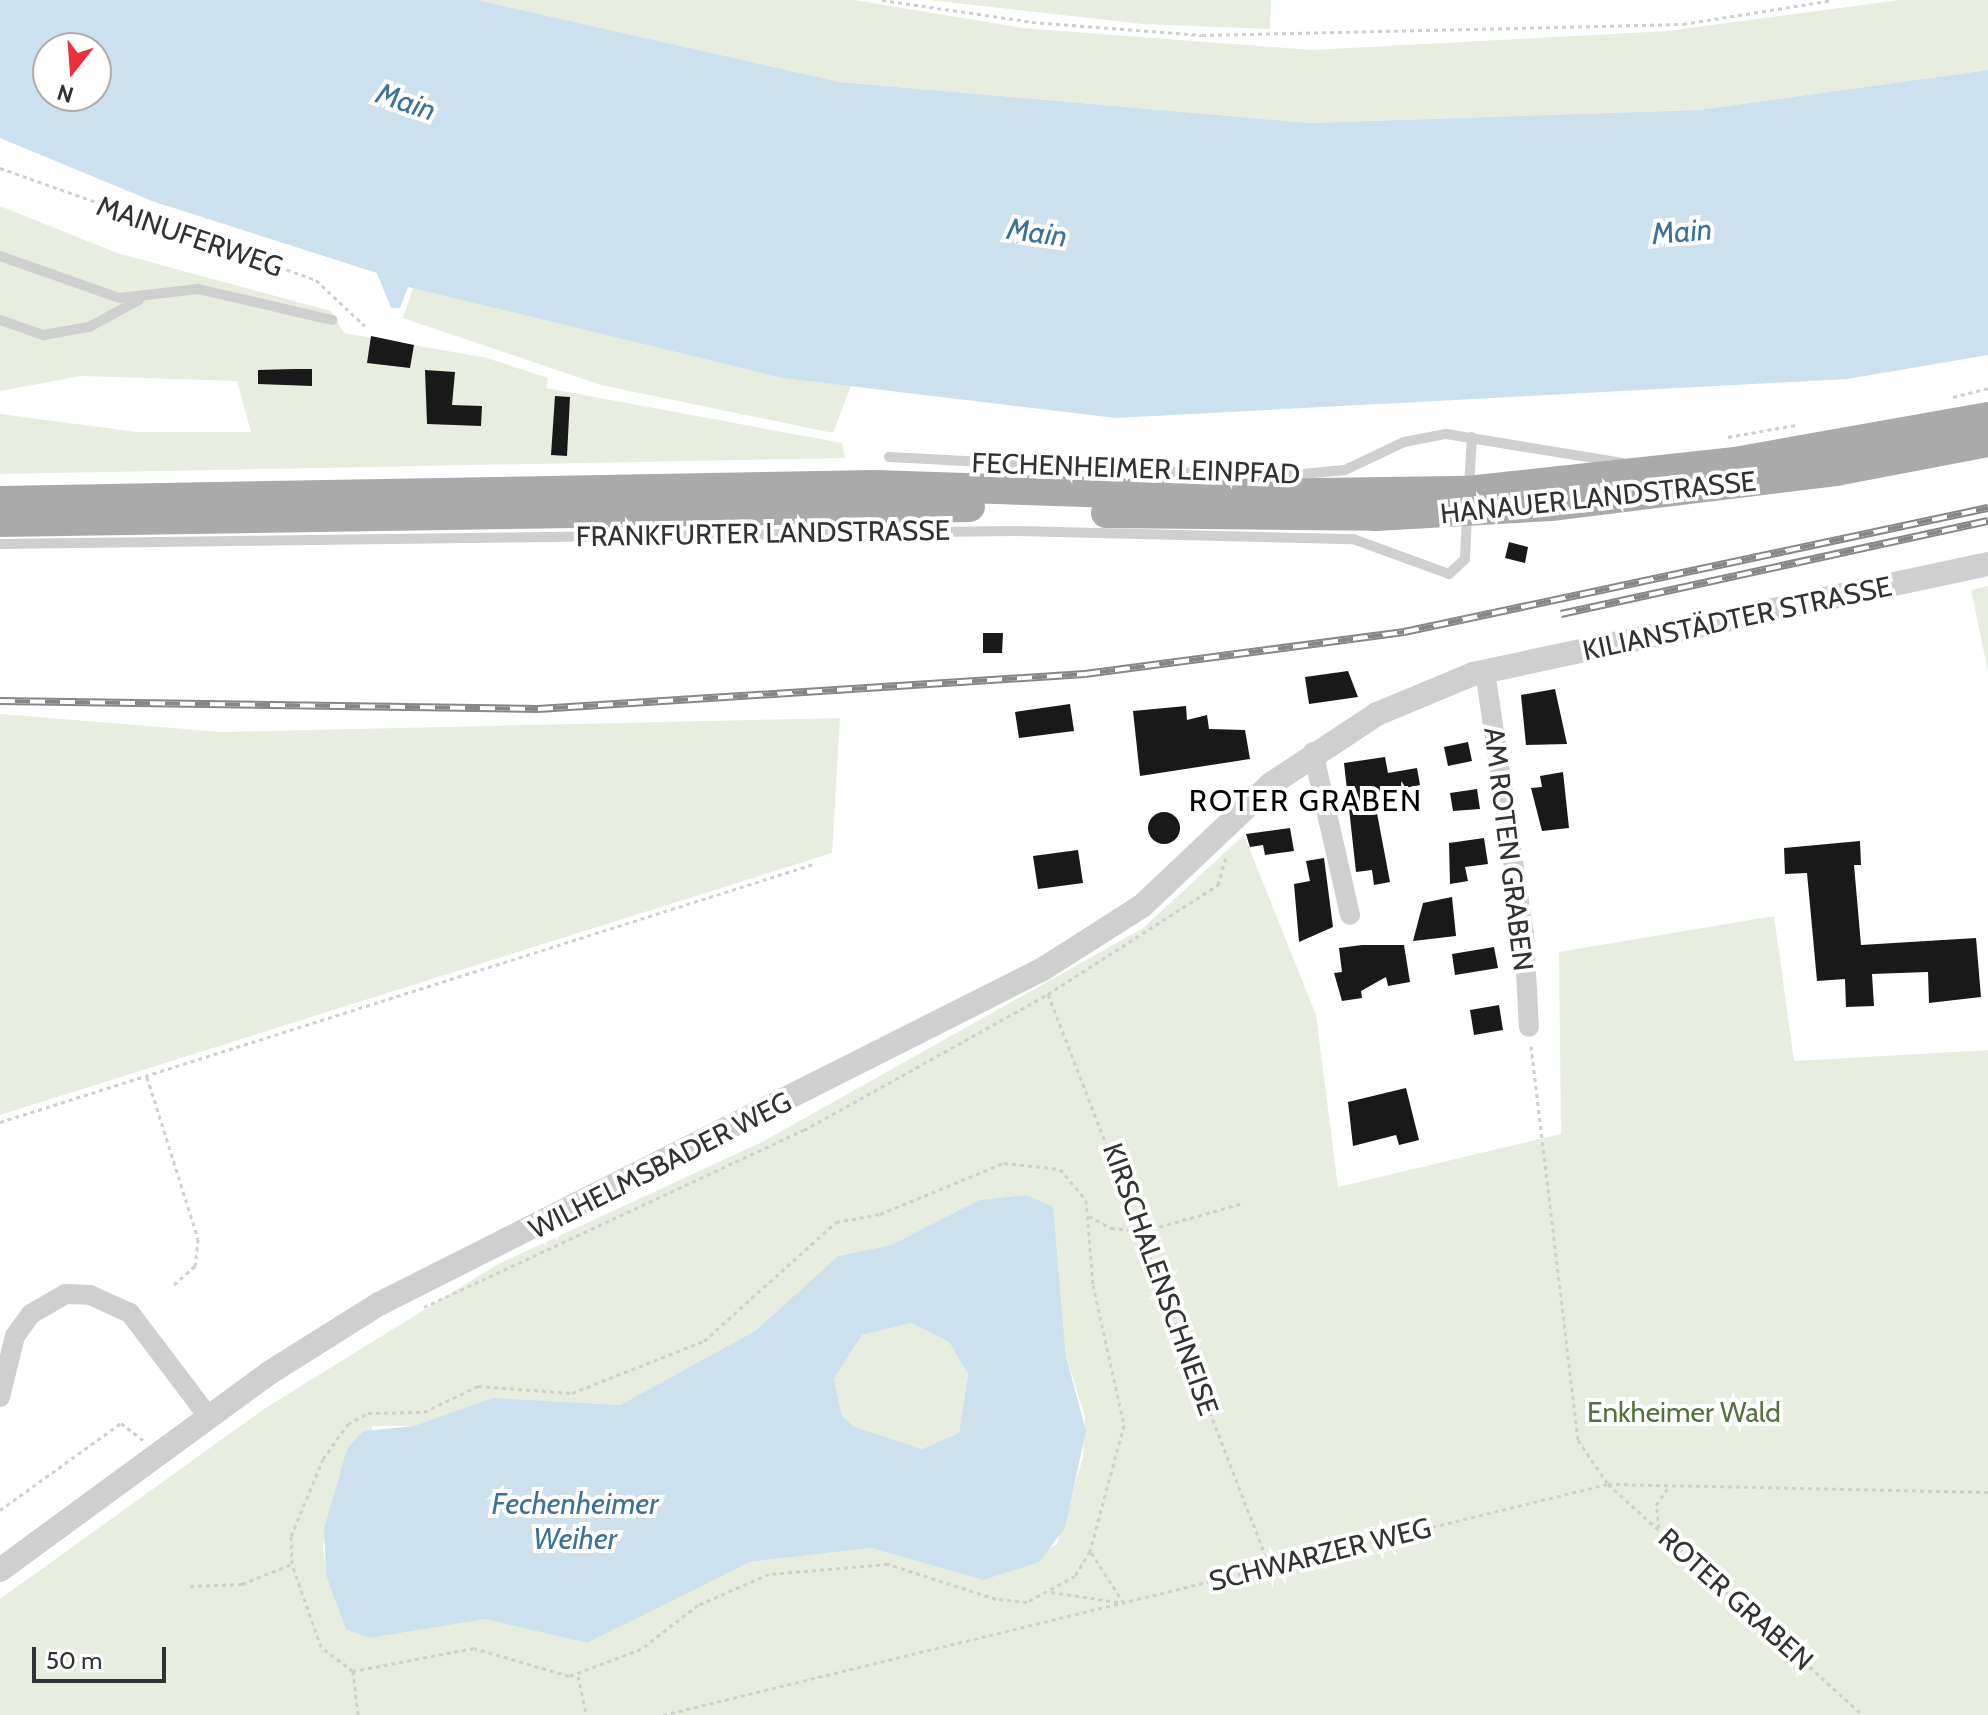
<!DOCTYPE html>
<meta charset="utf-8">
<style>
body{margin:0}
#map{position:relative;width:1988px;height:1715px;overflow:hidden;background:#fff;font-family:Cabin,sans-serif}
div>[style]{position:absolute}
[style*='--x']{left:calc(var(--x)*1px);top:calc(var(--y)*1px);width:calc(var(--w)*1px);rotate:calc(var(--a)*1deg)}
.green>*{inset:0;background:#e7eee0}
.water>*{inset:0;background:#cce0ee}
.building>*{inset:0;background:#191919}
.round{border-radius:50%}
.path>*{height:3px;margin-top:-1.5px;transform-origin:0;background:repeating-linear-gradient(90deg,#cfcfcf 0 4px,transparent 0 8px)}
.service>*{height:10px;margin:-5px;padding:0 5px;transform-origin:5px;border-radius:5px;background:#cfcfcf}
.minor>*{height:20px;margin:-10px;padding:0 10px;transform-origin:10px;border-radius:10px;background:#cfcfcf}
.tertiary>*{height:24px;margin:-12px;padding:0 12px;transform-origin:12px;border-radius:12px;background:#cfcfcf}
.primary>*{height:30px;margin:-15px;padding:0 15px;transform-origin:15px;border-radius:15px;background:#aaa}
.rail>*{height:8px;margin-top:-4px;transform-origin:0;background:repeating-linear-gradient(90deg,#fff 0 15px,#878787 0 30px);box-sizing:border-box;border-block:2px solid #878787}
span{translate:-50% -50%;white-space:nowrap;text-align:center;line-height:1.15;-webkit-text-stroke:8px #fff;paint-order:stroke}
.street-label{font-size:28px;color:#323232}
.park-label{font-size:28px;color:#54703c}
.water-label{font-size:30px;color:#3c7297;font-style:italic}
.neighbourhood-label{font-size:30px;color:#000;letter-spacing:2px}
.north{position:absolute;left:32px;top:32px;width:80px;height:80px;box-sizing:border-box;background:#fff;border:2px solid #adadad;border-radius:50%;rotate:197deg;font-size:22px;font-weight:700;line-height:32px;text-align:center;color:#323232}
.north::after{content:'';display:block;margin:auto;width:28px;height:36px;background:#eb313c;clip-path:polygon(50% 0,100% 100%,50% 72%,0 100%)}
.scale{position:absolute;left:32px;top:1647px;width:134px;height:36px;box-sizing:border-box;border:4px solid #323232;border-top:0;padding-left:10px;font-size:24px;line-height:28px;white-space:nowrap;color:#323232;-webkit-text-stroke:6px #fff;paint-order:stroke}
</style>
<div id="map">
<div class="green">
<i style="clip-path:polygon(477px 0,854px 0,1022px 28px,1313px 50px,1667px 31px,1900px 0,1988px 0,1988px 70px,1698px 110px,1310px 123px,840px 82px)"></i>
<i style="clip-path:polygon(930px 0,1271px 0,1270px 29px,1142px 24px)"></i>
<i style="clip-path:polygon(0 206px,117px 253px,331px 311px,344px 333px,487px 358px,548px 378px,546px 388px,842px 443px,845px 458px,0 474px,0 414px,137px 432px,251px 432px,237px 381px,81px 376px,0 391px)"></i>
<i style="clip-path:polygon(413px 288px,782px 378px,851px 386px,833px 433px,601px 385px,403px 318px)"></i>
<i style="clip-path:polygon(1988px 586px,1988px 671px,1971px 590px)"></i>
<i style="clip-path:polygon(0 714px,222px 732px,840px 718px,832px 853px,0 1115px)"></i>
<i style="clip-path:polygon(evenodd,1244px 835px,1316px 1015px,1338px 1187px,1561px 1134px,1559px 952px,1774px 916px,1794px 1061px,1988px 1050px,1988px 1715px,0 1715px,0 1599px,264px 1409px,498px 1264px,764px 1141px,1143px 928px,1244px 835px,1026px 1195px,1057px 1254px,1066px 1356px,1085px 1417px,1083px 1457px,1057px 1544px,983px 1580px,871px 1548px,750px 1562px,587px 1643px,485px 1619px,420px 1626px,326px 1575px,323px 1544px,373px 1426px,414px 1426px,506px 1399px,620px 1405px,755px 1331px,838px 1256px,891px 1245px,979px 1200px,1026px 1195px)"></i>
<i style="clip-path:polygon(911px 1323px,949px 1342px,968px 1374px,959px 1433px,922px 1449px,854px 1428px,842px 1416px,834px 1379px,862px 1335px)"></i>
</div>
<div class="water">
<i style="clip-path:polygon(evenodd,0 0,477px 0,840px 82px,1310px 123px,1698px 110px,1988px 70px,1988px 355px,1847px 379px,1116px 418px,782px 378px,408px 287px,400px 308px,391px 308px,377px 273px,152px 201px,0 138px,0 0,96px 48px,96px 96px,48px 96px,48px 48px,96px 48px)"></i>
<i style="clip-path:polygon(evenodd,1026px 1195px,1053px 1207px,1066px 1356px,1086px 1431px,1065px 1528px,1039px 1562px,983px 1580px,871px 1548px,750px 1562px,587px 1643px,485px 1619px,369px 1638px,346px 1629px,326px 1575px,324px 1529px,347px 1449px,363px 1431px,414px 1426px,493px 1398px,620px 1405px,755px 1331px,838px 1256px,891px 1245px,979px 1200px,1026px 1195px,911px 1323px,949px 1342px,968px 1374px,959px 1433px,922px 1449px,854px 1427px,842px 1416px,834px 1379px,862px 1335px,911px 1323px)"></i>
</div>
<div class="building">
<i style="clip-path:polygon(371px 336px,414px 345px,410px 368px,367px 363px)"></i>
<i style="clip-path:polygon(294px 369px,312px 369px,312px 386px,258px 384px,258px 370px)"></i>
<i style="clip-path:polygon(425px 370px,455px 372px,452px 405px,482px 406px,481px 426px,427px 424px)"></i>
<i style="clip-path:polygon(555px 396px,570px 397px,567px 456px,551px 455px)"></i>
<i style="clip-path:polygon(1509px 542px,1528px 547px,1525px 563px,1505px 558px)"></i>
<i style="clip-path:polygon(983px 633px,1003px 633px,1002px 653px,983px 653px)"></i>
<i style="clip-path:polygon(1348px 671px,1358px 697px,1309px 704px,1305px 677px)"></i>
<i style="clip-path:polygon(1555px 689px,1567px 744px,1526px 745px,1521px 695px)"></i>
<i style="clip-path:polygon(1070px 704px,1074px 731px,1019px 738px,1015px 712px)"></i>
<i style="clip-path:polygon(1186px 706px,1187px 720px,1207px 715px,1209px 729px,1245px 730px,1250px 759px,1140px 776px,1133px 711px)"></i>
<i style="clip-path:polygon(1468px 742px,1472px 761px,1448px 766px,1444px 747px)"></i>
<i style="clip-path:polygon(1385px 757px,1388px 773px,1417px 768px,1420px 785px,1395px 790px,1397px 805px,1376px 808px,1390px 882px,1374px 885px,1372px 870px,1356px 872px,1344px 763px)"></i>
<i style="clip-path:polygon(1563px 772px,1569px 828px,1542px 831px,1531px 788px,1542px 787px,1540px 776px)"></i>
<i style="clip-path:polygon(1477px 789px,1480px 809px,1453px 811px,1450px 793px)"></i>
<i class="round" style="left:1148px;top:812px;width:32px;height:32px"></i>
<i style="clip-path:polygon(1290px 828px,1294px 851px,1265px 855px,1263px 845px,1250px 847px,1246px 834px)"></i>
<i style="clip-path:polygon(1484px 838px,1488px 864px,1465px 867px,1468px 881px,1450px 884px,1449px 843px)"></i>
<i style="clip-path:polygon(1860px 841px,1861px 865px,1854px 865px,1861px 945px,1976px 938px,1981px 997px,1929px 1003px,1928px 972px,1872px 974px,1874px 1006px,1846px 1007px,1845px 979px,1817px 981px,1807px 873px,1785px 874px,1784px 848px)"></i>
<i style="clip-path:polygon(1078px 850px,1083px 883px,1038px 889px,1033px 856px)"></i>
<i style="clip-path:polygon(1324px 858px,1333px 927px,1299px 942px,1294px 884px,1310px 881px,1306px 861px)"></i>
<i style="clip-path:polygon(1452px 897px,1456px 936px,1413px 941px,1423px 903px)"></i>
<i style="clip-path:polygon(1362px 945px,1404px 945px,1410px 982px,1388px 986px,1386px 977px,1361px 991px,1362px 998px,1342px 1001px,1334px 973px,1342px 972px,1339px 948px)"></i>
<i style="clip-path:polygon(1494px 947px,1498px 968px,1455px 975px,1452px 954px)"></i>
<i style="clip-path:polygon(1499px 1005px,1503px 1030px,1474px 1035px,1470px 1010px)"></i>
<i style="clip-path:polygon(1406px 1088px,1419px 1140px,1399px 1145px,1396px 1135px,1353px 1146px,1348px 1102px)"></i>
</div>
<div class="path">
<i style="--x:882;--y:0;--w:152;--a:8.3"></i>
<i style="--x:1032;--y:22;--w:170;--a:4.4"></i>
<i style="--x:1202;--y:35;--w:481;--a:-1.3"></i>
<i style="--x:1683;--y:24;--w:152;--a:-9.1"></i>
<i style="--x:0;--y:168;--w:335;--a:19.5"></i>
<i style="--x:316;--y:280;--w:67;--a:43.2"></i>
<i style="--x:1953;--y:397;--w:36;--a:-14"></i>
<i style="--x:1728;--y:437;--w:69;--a:-10"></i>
<i style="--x:1048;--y:994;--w:612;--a:68.84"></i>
<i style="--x:1531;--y:1046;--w:397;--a:83.2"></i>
<i style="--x:1578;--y:1440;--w:53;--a:55.7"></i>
<i style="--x:1608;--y:1484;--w:344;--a:42.2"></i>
<i style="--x:147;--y:1077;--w:170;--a:72.5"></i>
<i style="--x:198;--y:1239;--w:27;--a:96"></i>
<i style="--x:195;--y:1266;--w:29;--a:139"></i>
<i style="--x:0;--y:1122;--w:854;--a:-17.59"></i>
<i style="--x:1004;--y:1163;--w:56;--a:6.1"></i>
<i style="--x:1060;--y:1169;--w:40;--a:50"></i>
<i style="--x:1086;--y:1200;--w:85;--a:85.3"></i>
<i style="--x:1093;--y:1285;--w:143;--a:77.5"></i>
<i style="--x:1124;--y:1425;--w:131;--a:105.1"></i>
<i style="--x:1090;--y:1551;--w:29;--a:121"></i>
<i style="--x:1075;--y:1576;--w:55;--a:151.6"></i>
<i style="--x:1027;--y:1602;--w:31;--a:-174"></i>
<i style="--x:996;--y:1599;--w:114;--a:-162"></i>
<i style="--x:888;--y:1564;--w:119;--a:175.2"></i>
<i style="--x:769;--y:1574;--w:77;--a:156.4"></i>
<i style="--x:698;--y:1605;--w:72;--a:142.3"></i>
<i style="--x:641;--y:1649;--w:77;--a:159.4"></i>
<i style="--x:569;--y:1676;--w:99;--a:-163.6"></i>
<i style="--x:474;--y:1648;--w:123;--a:169.2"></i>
<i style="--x:353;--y:1671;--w:40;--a:-143"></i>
<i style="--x:321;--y:1647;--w:88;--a:-109.3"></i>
<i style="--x:292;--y:1564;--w:28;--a:-92"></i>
<i style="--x:291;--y:1536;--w:83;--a:-67.4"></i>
<i style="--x:323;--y:1459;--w:43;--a:-54.5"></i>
<i style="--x:348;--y:1424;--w:23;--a:-29"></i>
<i style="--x:368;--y:1413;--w:56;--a:-1"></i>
<i style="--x:424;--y:1412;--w:60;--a:-25.7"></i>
<i style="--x:478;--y:1386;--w:94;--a:4.3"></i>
<i style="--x:572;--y:1393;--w:142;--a:-21.5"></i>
<i style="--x:704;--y:1341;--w:178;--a:-42"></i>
<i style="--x:836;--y:1222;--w:45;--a:-10.3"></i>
<i style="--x:880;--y:1214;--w:134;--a:-22.4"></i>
<i style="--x:1089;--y:1216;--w:25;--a:29"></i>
<i style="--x:1111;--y:1228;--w:33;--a:5"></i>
<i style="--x:1144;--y:1231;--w:103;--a:-15.8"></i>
<i style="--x:424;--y:1307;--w:419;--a:-25"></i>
<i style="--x:804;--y:1130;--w:279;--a:-29.1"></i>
<i style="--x:1048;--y:994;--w:202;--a:-32.7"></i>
<i style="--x:1218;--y:885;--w:32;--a:-74"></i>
<i style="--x:0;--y:1510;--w:149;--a:-35.7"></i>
<i style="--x:121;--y:1423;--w:29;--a:38"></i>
<i style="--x:1659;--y:1528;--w:23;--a:-97"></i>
<i style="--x:1656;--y:1505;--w:24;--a:-55"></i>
<i style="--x:190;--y:1586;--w:52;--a:-2.2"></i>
<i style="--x:242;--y:1584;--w:54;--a:-21.8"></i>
<i style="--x:1051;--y:1592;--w:74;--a:8.6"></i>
<i style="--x:1124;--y:1603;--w:62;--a:-123.2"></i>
<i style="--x:353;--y:1671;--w:44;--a:83.5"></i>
<i style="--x:578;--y:1676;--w:40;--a:78"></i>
<i style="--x:663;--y:1715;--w:973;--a:-13.74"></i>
<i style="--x:1608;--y:1484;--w:380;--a:1.2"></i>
</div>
<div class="service">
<i style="--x:0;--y:256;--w:126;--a:19.4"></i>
<i style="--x:119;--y:298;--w:80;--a:-6.5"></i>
<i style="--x:198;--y:289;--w:138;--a:13"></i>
<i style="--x:0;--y:320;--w:46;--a:19.2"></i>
<i style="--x:43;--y:335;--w:47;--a:-9.9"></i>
<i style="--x:89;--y:327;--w:57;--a:-28.4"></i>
<i style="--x:889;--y:457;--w:384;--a:3"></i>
<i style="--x:1272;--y:477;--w:73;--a:-5.5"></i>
<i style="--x:1345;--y:470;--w:65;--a:-25.4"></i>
<i style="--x:1404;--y:442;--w:43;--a:-10.8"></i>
<i style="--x:1446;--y:434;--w:179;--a:9.3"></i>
<i style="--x:1469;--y:487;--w:50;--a:-86.6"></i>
<i style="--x:0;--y:544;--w:1014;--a:-0.73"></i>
<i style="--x:1014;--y:531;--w:339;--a:1.4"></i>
<i style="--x:1353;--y:539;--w:102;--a:20"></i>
<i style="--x:1449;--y:574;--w:22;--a:-43"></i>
<i style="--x:1465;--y:559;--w:44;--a:-87.4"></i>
</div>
<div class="minor">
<i style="--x:1485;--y:671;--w:267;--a:81.6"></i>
<i style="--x:1524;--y:935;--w:92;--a:86.9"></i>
<i style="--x:1313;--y:752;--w:167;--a:77.2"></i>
<i style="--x:0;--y:1397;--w:63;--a:-76.2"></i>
<i style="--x:15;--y:1336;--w:27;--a:-54"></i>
<i style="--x:31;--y:1314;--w:39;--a:-30"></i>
<i style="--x:65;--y:1294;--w:25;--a:2"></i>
<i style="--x:90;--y:1295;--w:44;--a:24.2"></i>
<i style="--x:130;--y:1313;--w:129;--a:52.9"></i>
</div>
<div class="tertiary">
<i style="--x:0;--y:1570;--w:333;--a:-36.2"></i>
<i style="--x:269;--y:1373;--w:130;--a:-32.1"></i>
<i style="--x:379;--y:1304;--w:744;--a:-26.77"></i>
<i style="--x:1043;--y:969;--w:117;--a:-32.5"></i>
<i style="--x:1142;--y:906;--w:178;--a:-43.4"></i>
<i style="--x:1271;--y:784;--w:127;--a:-33.4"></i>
<i style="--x:1377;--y:714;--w:104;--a:-22.6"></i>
<i style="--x:1473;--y:674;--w:527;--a:-12.06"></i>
</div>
<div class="primary">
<i style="--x:0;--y:501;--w:875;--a:-1.05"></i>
<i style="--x:875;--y:485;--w:297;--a:1.9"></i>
<i style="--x:1172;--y:495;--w:296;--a:-0.8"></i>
<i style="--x:1468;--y:491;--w:269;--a:-6.2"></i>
<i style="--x:1735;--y:462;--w:257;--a:-10.1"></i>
<i style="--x:1106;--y:513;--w:270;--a:0.6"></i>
<i style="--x:1376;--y:516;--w:175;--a:-3.3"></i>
<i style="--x:1551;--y:506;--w:287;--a:-7"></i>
<i style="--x:1836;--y:471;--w:155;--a:-10.8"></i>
<i style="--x:0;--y:522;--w:970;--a:-0.89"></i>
</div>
<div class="rail">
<i style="--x:1561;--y:614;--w:437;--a:-12.3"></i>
<i style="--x:0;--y:701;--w:538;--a:0.85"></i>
<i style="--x:538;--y:709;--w:548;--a:-3.66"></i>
<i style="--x:1085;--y:674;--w:322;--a:-7.5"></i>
<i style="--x:1404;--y:632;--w:597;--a:-11.99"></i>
</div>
<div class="street-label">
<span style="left:190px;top:236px;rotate:19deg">MAINUFERWEG</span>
<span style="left:1136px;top:468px;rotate:2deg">FECHENHEIMER LEINPFAD</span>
<span style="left:1598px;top:497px;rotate:-6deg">HANAUER LANDSTRASSE</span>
<span style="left:763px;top:533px;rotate:-1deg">FRANKFURTER LANDSTRASSE</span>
<span style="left:1737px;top:618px;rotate:-12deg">KILIANSTÄDTER STRASSE</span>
<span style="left:1509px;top:849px;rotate:83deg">AM ROTEN GRABEN</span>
<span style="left:660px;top:1165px;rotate:-27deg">WILHELMSBADER WEG</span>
<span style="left:1161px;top:1279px;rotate:70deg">KIRSCHALENSCHNEISE</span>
<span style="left:1320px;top:1554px;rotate:-14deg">SCHWARZER WEG</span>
<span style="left:1736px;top:1599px;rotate:42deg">ROTER GRABEN</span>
</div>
<div class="park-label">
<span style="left:1684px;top:1412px">Enkheimer Wald</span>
</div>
<div class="water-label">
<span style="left:406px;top:102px;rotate:19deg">Main</span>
<span style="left:1682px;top:232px;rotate:-5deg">Main</span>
<span style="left:1037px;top:233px;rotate:8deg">Main</span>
<span style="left:575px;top:1521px">Fechenheimer<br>Weiher</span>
</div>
<div class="neighbourhood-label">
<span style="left:1306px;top:801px">ROTER GRABEN</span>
</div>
<div class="north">N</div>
<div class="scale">50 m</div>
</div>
